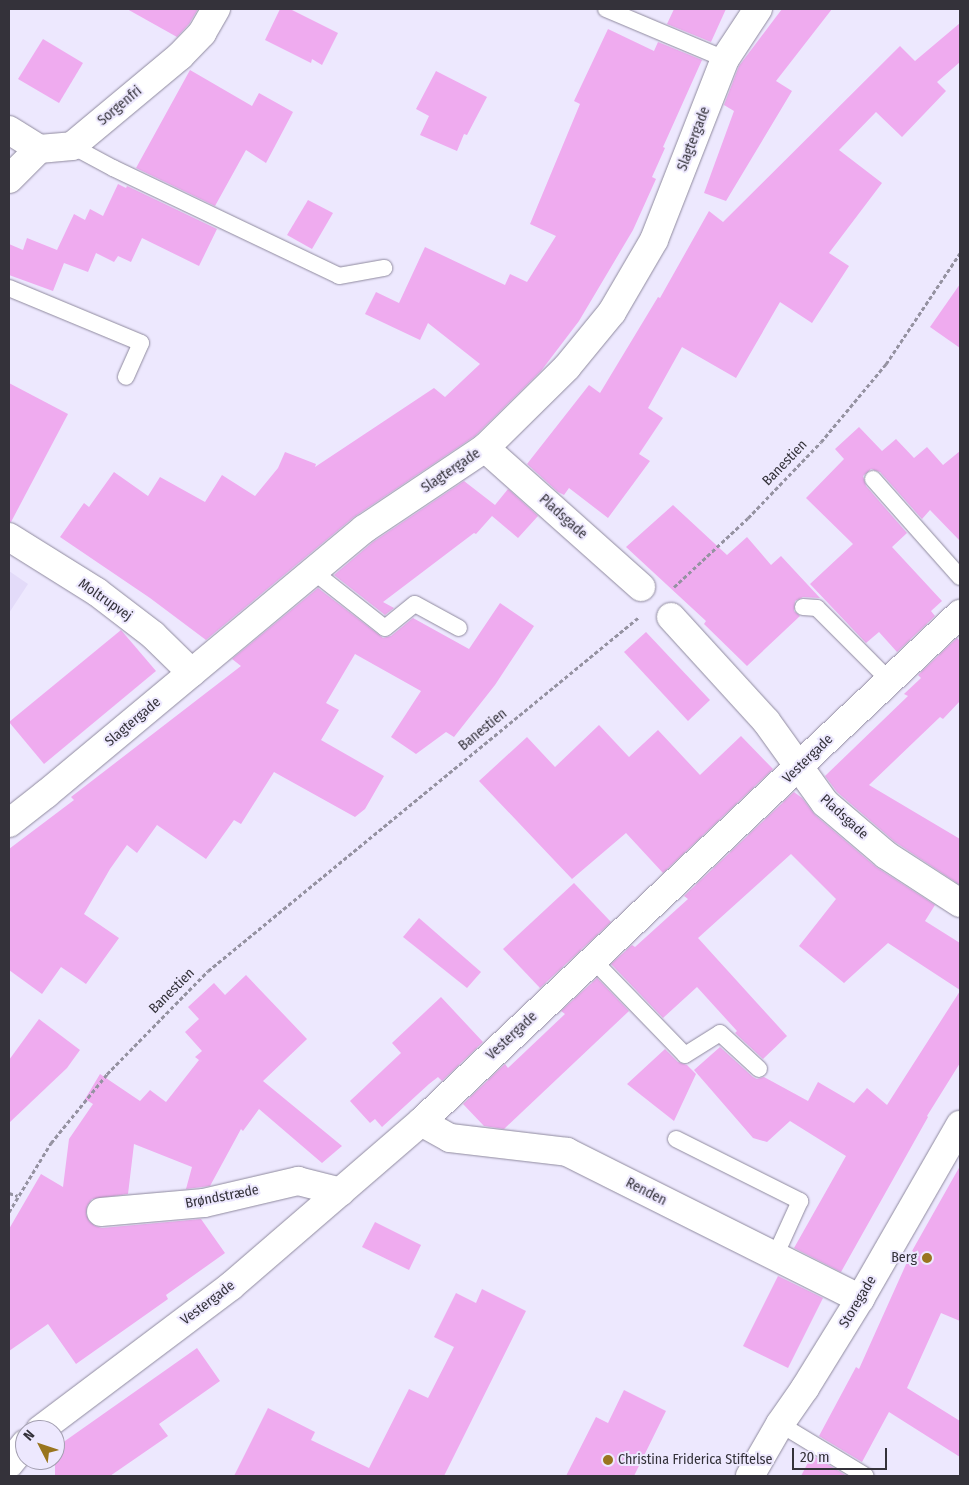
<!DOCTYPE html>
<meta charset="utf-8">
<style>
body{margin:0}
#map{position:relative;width:969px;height:1485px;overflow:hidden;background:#ede8fe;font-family:"Fira Sans Condensed",sans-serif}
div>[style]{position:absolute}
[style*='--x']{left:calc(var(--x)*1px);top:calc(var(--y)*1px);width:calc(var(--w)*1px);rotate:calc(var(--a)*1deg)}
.built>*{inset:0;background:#e3dbf9}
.building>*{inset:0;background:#efabef}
.path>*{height:3px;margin-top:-1.5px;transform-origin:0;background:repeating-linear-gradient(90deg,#9592a1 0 4px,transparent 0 6.5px)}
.roads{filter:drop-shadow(0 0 1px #8f8a9e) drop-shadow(0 0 1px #8f8a9e)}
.service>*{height:16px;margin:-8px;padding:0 8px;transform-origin:8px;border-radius:8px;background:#fff}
.minor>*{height:28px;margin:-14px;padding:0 14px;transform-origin:14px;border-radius:14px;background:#fff}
.tertiary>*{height:28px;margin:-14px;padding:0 14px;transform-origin:14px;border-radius:14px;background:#fff}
.dots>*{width:14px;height:14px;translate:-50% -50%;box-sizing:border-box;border:2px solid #ede8fe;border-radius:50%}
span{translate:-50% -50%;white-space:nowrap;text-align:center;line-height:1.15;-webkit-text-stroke:4px #ede8fe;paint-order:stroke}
.street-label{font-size:14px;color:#34323a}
.poi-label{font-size:14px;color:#34323a}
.right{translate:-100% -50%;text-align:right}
.left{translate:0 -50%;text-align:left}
.frame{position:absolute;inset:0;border:10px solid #34323a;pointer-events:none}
.north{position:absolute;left:15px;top:1420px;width:50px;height:50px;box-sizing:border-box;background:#ede8fe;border:1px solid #a39fb0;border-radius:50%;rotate:311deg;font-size:14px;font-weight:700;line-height:20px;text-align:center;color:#34323a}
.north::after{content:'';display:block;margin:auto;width:18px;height:22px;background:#99751f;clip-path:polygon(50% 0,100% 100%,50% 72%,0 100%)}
.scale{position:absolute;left:792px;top:1448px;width:95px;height:22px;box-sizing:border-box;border:2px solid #34323a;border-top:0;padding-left:6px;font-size:15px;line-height:18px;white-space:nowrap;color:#34323a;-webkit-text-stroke:4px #ede8fe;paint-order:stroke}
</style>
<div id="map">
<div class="built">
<i style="clip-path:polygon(9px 571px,28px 584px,9px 613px)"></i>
</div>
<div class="building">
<i style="clip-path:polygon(127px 9px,198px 9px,189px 24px,177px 37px)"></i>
<i style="clip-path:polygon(280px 9px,290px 9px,338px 33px,322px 65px,312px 59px,311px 63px,265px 40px)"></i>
<i style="clip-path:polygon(674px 9px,726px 9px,711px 42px,667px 24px)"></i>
<i style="clip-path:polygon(782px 9px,832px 9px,776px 81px,792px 91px,726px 201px,704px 193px,734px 111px,724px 105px,739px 66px)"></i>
<i style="clip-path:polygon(960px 23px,960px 62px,937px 82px,946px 91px,902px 137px,876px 112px,839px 150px,882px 183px,829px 253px,849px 266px,812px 323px,780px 302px,736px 378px,682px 347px,648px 408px,663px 418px,639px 454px,650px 461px,608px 518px,569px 488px,564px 495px,558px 492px,527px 464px,589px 385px,600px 393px,658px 297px,660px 298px,709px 211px,723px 222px,900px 46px,915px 61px)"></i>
<i style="clip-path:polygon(608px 29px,654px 51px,658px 42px,702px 60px,663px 147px,665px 148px,652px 177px,656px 179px,633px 230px,579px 321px,541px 371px,475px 436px,354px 517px,206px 640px,150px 598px,60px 537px,84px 503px,89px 507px,114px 472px,148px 496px,160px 477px,205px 502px,222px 475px,255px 496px,278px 468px,285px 452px,316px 464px,315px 467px,434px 388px,445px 397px,480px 364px,428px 323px,420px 340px,365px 314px,376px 292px,399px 303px,425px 247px,505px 285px,510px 274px,527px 282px,556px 236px,530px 224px,580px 104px,574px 101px)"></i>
<i style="clip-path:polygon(43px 39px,83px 63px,59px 103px,18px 79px)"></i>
<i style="clip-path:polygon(190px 70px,252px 106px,259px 93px,293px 112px,266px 163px,246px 150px,215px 206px,136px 168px)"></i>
<i style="clip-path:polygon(436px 71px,487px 97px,467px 135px,464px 134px,457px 151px,420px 135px,429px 116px,416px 109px)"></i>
<i style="clip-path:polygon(118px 184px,126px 188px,127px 186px,217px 229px,199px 266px,142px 238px,131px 262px,118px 256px,114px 262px,96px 253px,88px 272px,64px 263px,53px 291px,9px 275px,9px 244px,23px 250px,27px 238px,57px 250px,74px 214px,85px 220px,90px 209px,103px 216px)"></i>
<i style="clip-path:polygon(308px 200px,333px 213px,312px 249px,287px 235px)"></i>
<i style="clip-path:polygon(960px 284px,960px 348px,930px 327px)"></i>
<i style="clip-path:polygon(9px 383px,68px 414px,11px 522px,9px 522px)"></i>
<i style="clip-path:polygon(859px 427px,882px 451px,896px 439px,914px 458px,927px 447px,943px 465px,960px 451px,960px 541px,930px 510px,922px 519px,880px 472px,871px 469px,863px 476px,866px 486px,907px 533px,892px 547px,942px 601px,931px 611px,935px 616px,897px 652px,879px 632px,866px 643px,810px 584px,853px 544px,806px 498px,844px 459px,835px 449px)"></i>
<i style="clip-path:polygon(464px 481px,495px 505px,508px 489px,538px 516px,518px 538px,492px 516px,476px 534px,474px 533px,383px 602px,394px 608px,385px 615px,334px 575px,373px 542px)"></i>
<i style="clip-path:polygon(673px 505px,727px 555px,747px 537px,771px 565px,781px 556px,820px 598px,803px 597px,795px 601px,794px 611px,800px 616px,747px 666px,704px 624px,706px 621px,626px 547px)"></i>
<i style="clip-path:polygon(318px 588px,383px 638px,391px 636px,413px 618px,469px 649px,500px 603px,534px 626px,495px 685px,454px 737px,446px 732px,416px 754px,391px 737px,421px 691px,355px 654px,326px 703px,339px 710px,321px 740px,384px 776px,365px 809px,355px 817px,274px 772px,241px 824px,234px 820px,206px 859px,157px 825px,137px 853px,127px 845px,110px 869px,84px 914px,119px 938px,86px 984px,61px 967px,42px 994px,9px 970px,9px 849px,74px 800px,71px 797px,241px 666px,232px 659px)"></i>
<i style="clip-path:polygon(121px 630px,156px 671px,44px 764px,9px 722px)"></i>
<i style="clip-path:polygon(646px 632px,710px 700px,688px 721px,624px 652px)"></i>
<i style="clip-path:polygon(957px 638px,960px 641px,960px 701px,943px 719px,940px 717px,869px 785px,960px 839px,960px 885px,895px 842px,837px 792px,825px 776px,908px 696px,904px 694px,921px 678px,918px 675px)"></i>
<i style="clip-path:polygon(599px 725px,629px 757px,658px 730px,700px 775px,741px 736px,773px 769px,663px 873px,626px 833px,572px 879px,479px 781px,527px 737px,555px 767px)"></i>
<i style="clip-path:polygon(794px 792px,802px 798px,815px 815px,876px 867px,935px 905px,925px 921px,960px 943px,960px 990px,888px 943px,844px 983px,799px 946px,836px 899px,791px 854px,698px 938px,787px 1036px,763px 1059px,735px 1033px,737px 1031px,697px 987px,663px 1018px,611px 964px,632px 945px,635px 947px,688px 899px,684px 896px)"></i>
<i style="clip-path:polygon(574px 883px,611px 922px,540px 988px,503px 949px)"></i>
<i style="clip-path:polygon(419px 918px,481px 972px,467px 988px,403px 937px)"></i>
<i style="clip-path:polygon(246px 975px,307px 1039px,263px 1081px,342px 1146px,322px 1163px,259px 1109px,243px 1131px,241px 1129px,210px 1186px,186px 1189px,192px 1167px,134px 1144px,128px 1194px,92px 1199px,87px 1206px,86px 1214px,89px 1221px,95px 1226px,102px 1228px,201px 1219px,225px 1253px,166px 1295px,168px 1299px,76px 1364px,48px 1324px,9px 1351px,9px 1229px,41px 1174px,63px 1187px,69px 1139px,93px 1104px,85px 1099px,100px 1074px,140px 1101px,150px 1090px,166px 1102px,199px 1060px,195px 1057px,202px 1051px,185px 1032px,199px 1019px,188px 1007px,214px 983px,225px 995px)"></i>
<i style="clip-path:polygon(597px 978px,629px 1011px,504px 1129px,484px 1126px,463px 1104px,505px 1064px,508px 1068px,565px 1014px,561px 1011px)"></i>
<i style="clip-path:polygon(960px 991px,960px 1063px,927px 1116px,928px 1117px,841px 1272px,794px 1248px,846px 1156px,790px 1121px,767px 1142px,753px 1138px,694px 1070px,720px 1047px,753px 1077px,757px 1079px,764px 1077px,808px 1101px,818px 1082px,854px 1103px,867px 1088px,887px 1105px)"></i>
<i style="clip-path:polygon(441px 997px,483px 1042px,442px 1081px,438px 1077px,429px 1084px,382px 1127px,375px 1119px,370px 1123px,350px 1101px,401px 1053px,392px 1043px)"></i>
<i style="clip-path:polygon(39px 1019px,80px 1050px,67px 1068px,9px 1123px,9px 1060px)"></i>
<i style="clip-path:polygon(665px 1049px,678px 1062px,687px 1065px,696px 1074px,674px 1121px,627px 1084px)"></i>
<i style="clip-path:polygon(960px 1166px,960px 1321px,941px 1313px,907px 1388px,960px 1421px,960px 1457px,889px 1412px,862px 1462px,819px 1436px,856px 1367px,859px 1369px,912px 1251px)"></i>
<i style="clip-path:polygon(375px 1222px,421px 1245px,409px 1270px,362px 1247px)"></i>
<i style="clip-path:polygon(778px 1276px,823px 1298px,788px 1368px,743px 1346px)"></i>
<i style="clip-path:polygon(482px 1289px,526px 1311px,444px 1476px,234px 1476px,268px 1408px,315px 1432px,311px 1440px,369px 1468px,409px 1389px,428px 1398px,454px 1347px,434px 1337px,456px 1293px,476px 1303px)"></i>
<i style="clip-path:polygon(197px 1348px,220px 1381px,159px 1424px,168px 1436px,110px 1476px,55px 1476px,55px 1448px)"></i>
<i style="clip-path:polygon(624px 1390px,666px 1411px,634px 1476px,566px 1476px,596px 1417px,608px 1423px)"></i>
<i style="clip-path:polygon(812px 1455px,847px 1476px,801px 1476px)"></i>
</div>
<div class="path">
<i style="--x:674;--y:587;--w:101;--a:-43"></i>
<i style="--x:748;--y:518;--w:105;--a:-46.2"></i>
<i style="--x:821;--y:442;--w:102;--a:-50.2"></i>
<i style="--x:886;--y:364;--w:133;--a:-56.3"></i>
<i style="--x:9;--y:1193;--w:9;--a:18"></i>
<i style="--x:9;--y:1212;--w:81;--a:-58.7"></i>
<i style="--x:51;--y:1143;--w:89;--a:-50.9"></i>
<i style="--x:107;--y:1074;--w:144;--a:-45.6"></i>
<i style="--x:208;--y:971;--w:558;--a:-39.4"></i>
</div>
<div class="roads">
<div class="service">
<i style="--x:606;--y:9;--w:129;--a:22.8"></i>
<i style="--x:72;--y:146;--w:47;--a:28.2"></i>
<i style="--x:113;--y:168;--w:250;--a:25.5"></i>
<i style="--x:339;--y:276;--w:46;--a:-10.1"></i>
<i style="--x:9;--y:288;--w:143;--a:22.6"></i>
<i style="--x:141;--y:343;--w:37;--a:114"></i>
<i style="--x:873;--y:479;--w:131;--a:48.4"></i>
<i style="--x:314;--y:572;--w:90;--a:38.3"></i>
<i style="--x:385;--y:628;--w:38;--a:-39"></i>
<i style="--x:415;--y:604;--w:50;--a:28.6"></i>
<i style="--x:803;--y:607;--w:14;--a:4"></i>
<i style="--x:817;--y:608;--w:103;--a:45"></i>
<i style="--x:593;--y:960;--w:132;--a:45.9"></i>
<i style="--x:685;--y:1055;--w:41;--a:-32.2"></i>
<i style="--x:720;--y:1033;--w:53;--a:42.7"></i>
<i style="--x:676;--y:1139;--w:139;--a:26.6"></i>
<i style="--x:800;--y:1201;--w:60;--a:114.4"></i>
<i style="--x:780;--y:1424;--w:100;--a:31.2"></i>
</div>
<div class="minor">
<i style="--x:9;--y:130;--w:36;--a:32"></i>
<i style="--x:9;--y:179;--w:42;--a:-45"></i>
<i style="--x:39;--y:149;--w:33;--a:-5"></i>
<i style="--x:72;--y:146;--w:141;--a:-39.8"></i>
<i style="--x:180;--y:56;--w:32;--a:-46"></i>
<i style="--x:202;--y:33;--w:28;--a:-60"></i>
<i style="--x:485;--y:448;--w:209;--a:41.7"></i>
<i style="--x:9;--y:537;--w:104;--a:32"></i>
<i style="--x:97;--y:592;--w:71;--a:37.5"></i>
<i style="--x:153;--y:635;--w:54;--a:44.3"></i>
<i style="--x:671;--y:617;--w:141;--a:47.6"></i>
<i style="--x:766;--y:721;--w:101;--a:54.3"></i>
<i style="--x:825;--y:803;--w:80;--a:40.4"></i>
<i style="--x:886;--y:855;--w:88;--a:33"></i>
<i style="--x:9;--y:823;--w:47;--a:-38.1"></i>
<i style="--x:46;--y:794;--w:414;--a:-39.8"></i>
<i style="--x:364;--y:529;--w:146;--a:-33.8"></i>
<i style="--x:485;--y:448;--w:115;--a:-44.6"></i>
<i style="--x:567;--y:367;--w:71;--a:-50.7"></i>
<i style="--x:612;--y:312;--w:83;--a:-59.7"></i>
<i style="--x:654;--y:240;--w:194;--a:-68.6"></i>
<i style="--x:725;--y:59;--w:60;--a:-56.6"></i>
<i style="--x:421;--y:1122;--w:33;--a:29"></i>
<i style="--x:450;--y:1138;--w:118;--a:6.8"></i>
<i style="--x:567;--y:1152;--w:328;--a:26.6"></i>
<i style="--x:101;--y:1212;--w:103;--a:-5"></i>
<i style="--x:204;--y:1203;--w:97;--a:-13.2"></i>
<i style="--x:298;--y:1181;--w:44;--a:14.3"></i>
<i style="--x:40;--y:1430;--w:239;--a:-37"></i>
<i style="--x:231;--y:1286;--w:251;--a:-40.8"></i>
<i style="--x:421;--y:1122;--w:741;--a:-43.3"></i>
<i style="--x:9;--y:1464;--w:26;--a:-51"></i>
</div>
<div class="tertiary">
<i style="--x:750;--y:1476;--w:60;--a:-60"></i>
<i style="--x:780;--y:1424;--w:44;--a:-55.2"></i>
<i style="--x:805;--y:1388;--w:105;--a:-58.3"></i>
<i style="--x:860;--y:1299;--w:201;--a:-60.1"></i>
</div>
</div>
<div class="dots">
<i style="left:927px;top:1258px;background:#99751f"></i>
<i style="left:608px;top:1460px;background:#99751f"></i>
</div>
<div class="street-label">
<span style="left:120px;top:106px;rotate:-40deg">Sorgenfri</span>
<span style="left:694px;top:139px;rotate:-69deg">Slagtergade</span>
<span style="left:785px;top:463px;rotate:-46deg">Banestien</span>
<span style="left:451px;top:471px;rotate:-34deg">Slagtergade</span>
<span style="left:563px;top:517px;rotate:42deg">Pladsgade</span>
<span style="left:105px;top:600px;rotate:35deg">Moltrupvej</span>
<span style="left:133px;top:722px;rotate:-40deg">Slagtergade</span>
<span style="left:483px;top:730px;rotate:-39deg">Banestien</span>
<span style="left:808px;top:759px;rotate:-44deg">Vestergade</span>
<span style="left:844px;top:817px;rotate:42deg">Pladsgade</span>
<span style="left:172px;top:991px;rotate:-45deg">Banestien</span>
<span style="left:512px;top:1036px;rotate:-43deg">Vestergade</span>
<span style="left:646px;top:1192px;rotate:27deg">Renden</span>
<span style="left:222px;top:1197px;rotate:-11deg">Brøndstræde</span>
<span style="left:858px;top:1302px;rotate:-59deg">Storegade</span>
<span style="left:208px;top:1303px;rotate:-37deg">Vestergade</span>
</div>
<div class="poi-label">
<span class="right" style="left:917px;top:1258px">Berg</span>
<span class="left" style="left:618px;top:1460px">Christina Friderica Stiftelse</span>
</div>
<div class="frame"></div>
<div class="north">N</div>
<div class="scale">20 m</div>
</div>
